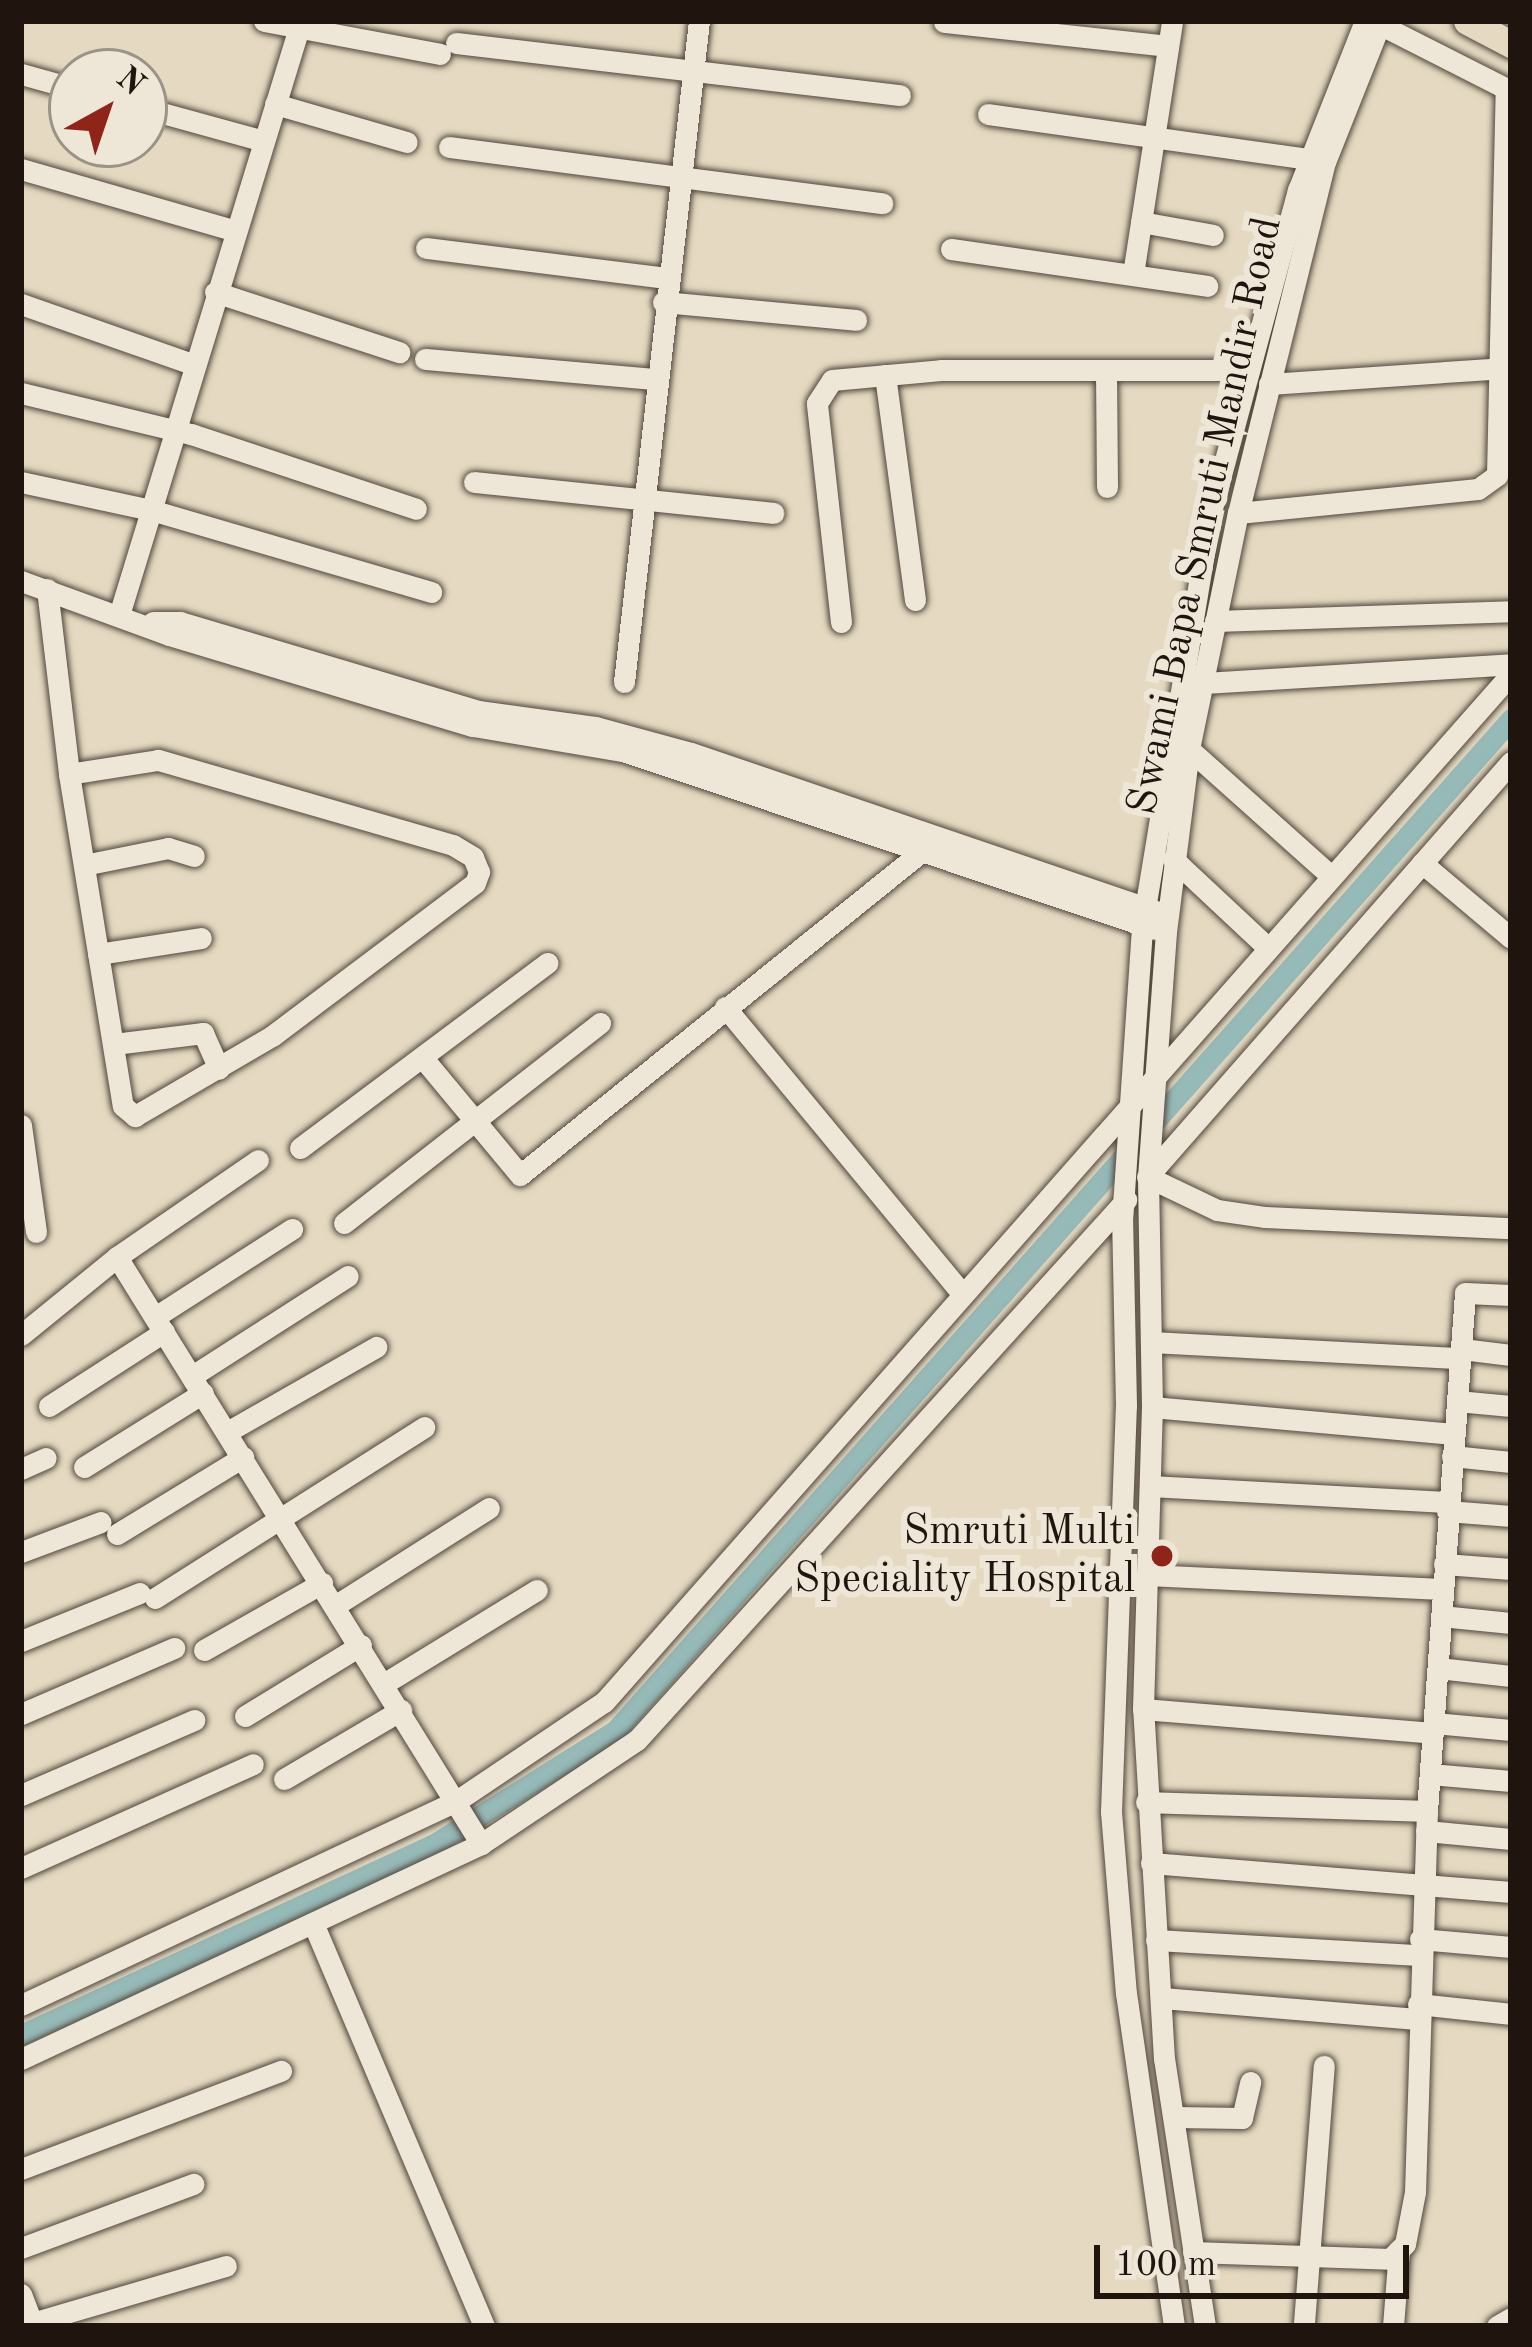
<!DOCTYPE html>
<style>
body{margin:0}
#map{position:relative;width:1532px;height:2347px;overflow:hidden;background:#e5dac1;font-family:"Old Standard TT",serif}
div>[style]{position:absolute}
[style*='--x']{left:calc(var(--x)*1px);top:calc(var(--y)*1px);width:calc(var(--w)*1px);rotate:calc(var(--a)*1deg)}
.canal>*{height:21px;margin:-10.5px;padding:0 10.5px;transform-origin:10.5px;border-radius:10.5px;background:#96bab8}
.roads{filter:drop-shadow(0 0 3px #51463c) drop-shadow(0 0 3px #51463c)}
.minor>*{height:21px;margin:-10.5px;padding:0 10.5px;transform-origin:10.5px;border-radius:10.5px;background:#eee7d7}
.major>*{height:27px;margin:-13.5px;padding:0 13.5px;transform-origin:13.5px;border-radius:13.5px;background:#e5dac1}
.dots>*{width:33px;height:33px;translate:-50% -50%;box-sizing:border-box;border:6px solid #eee7d7;border-radius:50%}
span{translate:-50% -50%;white-space:nowrap;text-align:center;line-height:1.15;-webkit-text-stroke:12px #eee7d7;paint-order:stroke}
.street-label{font-size:42px;color:#20140f}
.poi-label{font-size:42px;color:#20140f}
.right{translate:-100% -50%;text-align:right}
.frame{position:absolute;inset:0;border:24px solid #20140f;pointer-events:none}
.north{position:absolute;left:48px;top:48px;width:120px;height:120px;box-sizing:border-box;background:#eee7d7;border:3px solid #9c9387;border-radius:50%;rotate:40deg;font-size:33px;font-weight:700;line-height:48px;text-align:center;color:#20140f}
.north::after{content:'';display:block;margin:auto;width:42px;height:54px;background:#8f2418;clip-path:polygon(50% 0,100% 100%,50% 72%,0 100%)}
.scale{position:absolute;left:1094px;top:2245px;width:315px;height:54px;box-sizing:border-box;border:6px solid #20140f;border-top:0;padding-left:15px;font-size:36px;line-height:42px;white-space:nowrap;color:#20140f;-webkit-text-stroke:9px #eee7d7;paint-order:stroke}
</style>
<div id="map">
<div class="canal">
<i style="--x:21;--y:2035;--w:454;--a:-24.8"></i>
<i style="--x:433;--y:1845;--w:215;--a:-32.1"></i>
<i style="--x:615;--y:1731;--w:1352;--a:-48.48"></i>
</div>
<div class="roads">
<div class="minor">
<i style="--x:264;--y:21;--w:179;--a:10.6"></i>
<i style="--x:1373;--y:21;--w:155;--a:26.9"></i>
<i style="--x:944;--y:22;--w:225;--a:6.1"></i>
<i style="--x:456;--y:43;--w:447;--a:6.7"></i>
<i style="--x:21;--y:74;--w:53;--a:15.4"></i>
<i style="--x:275;--y:104;--w:137;--a:16.1"></i>
<i style="--x:144;--y:108;--w:120;--a:15.4"></i>
<i style="--x:988;--y:114;--w:325;--a:8"></i>
<i style="--x:449;--y:147;--w:437;--a:7.4"></i>
<i style="--x:21;--y:169;--w:221;--a:16.1"></i>
<i style="--x:1141;--y:222;--w:73;--a:10.2"></i>
<i style="--x:426;--y:248;--w:242;--a:7.1"></i>
<i style="--x:951;--y:249;--w:259;--a:8.2"></i>
<i style="--x:1133;--y:274;--w:256;--a:-81.2"></i>
<i style="--x:215;--y:292;--w:194;--a:18.1"></i>
<i style="--x:663;--y:302;--w:194;--a:5.3"></i>
<i style="--x:21;--y:304;--w:184;--a:19.3"></i>
<i style="--x:425;--y:359;--w:231;--a:5"></i>
<i style="--x:1106;--y:372;--w:115;--a:89.5"></i>
<i style="--x:885;--y:375;--w:227;--a:82.4"></i>
<i style="--x:1269;--y:384;--w:233;--a:-3.9"></i>
<i style="--x:21;--y:393;--w:175;--a:13.6"></i>
<i style="--x:191;--y:434;--w:237;--a:18.4"></i>
<i style="--x:21;--y:482;--w:133;--a:12.2"></i>
<i style="--x:151;--y:510;--w:292;--a:16.3"></i>
<i style="--x:474;--y:482;--w:301;--a:5.9"></i>
<i style="--x:1238;--y:513;--w:241;--a:-5.7"></i>
<i style="--x:1478;--y:489;--w:24;--a:-36"></i>
<i style="--x:1497;--y:475;--w:386;--a:-88.7"></i>
<i style="--x:21;--y:581;--w:158;--a:20"></i>
<i style="--x:169;--y:635;--w:317;--a:16.7"></i>
<i style="--x:473;--y:726;--w:152;--a:9.5"></i>
<i style="--x:623;--y:751;--w:560;--a:18.53"></i>
<i style="--x:47;--y:589;--w:186;--a:83.2"></i>
<i style="--x:69;--y:774;--w:336;--a:80.8"></i>
<i style="--x:123;--y:1106;--w:16;--a:40"></i>
<i style="--x:135;--y:1116;--w:159;--a:-30.3"></i>
<i style="--x:272;--y:1036;--w:254;--a:-37"></i>
<i style="--x:475;--y:883;--w:12;--a:-70"></i>
<i style="--x:479;--y:872;--w:16;--a:-112"></i>
<i style="--x:473;--y:857;--w:23;--a:-149"></i>
<i style="--x:453;--y:845;--w:307;--a:-163.9"></i>
<i style="--x:158;--y:760;--w:90;--a:171.1"></i>
<i style="--x:120;--y:612;--w:618;--a:-72.97"></i>
<i style="--x:1215;--y:621;--w:296;--a:-1.9"></i>
<i style="--x:153;--y:622;--w:27;--a:0"></i>
<i style="--x:180;--y:622;--w:311;--a:16.6"></i>
<i style="--x:478;--y:711;--w:118;--a:7.8"></i>
<i style="--x:595;--y:727;--w:99;--a:15.2"></i>
<i style="--x:691;--y:753;--w:492;--a:18.8"></i>
<i style="--x:841;--y:622;--w:220;--a:-96.3"></i>
<i style="--x:817;--y:403;--w:27;--a:-57"></i>
<i style="--x:832;--y:380;--w:109;--a:-5.2"></i>
<i style="--x:941;--y:370;--w:308;--a:0"></i>
<i style="--x:624;--y:682;--w:665;--a:-83.53"></i>
<i style="--x:1204;--y:683;--w:308;--a:-3.5"></i>
<i style="--x:1189;--y:749;--w:189;--a:41.8"></i>
<i style="--x:1173;--y:859;--w:127;--a:43.1"></i>
<i style="--x:1422;--y:863;--w:116;--a:40.1"></i>
<i style="--x:84;--y:865;--w:86;--a:-11.4"></i>
<i style="--x:168;--y:848;--w:27;--a:17"></i>
<i style="--x:98;--y:954;--w:104;--a:-8.8"></i>
<i style="--x:725;--y:1007;--w:371;--a:50.4"></i>
<i style="--x:114;--y:1044;--w:90;--a:-7"></i>
<i style="--x:203;--y:1033;--w:39;--a:66"></i>
<i style="--x:422;--y:1057;--w:153;--a:50.3"></i>
<i style="--x:520;--y:1175;--w:521;--a:-38.85"></i>
<i style="--x:21;--y:1125;--w:108;--a:82"></i>
<i style="--x:300;--y:1148;--w:309;--a:-36.8"></i>
<i style="--x:1147;--y:1177;--w:552;--a:-48.75"></i>
<i style="--x:1148;--y:1177;--w:76;--a:25.6"></i>
<i style="--x:1217;--y:1210;--w:49;--a:8.3"></i>
<i style="--x:1265;--y:1217;--w:246;--a:2.6"></i>
<i style="--x:344;--y:1223;--w:325;--a:-38"></i>
<i style="--x:117;--y:1257;--w:691;--a:58.2"></i>
<i style="--x:155;--y:1317;--w:163;--a:-32.7"></i>
<i style="--x:21;--y:1335;--w:124;--a:-39.1"></i>
<i style="--x:117;--y:1257;--w:171;--a:-34.5"></i>
<i style="--x:1151;--y:1342;--w:310;--a:3"></i>
<i style="--x:1462;--y:1349;--w:49;--a:7"></i>
<i style="--x:192;--y:1376;--w:185;--a:-32.7"></i>
<i style="--x:1457;--y:1401;--w:54;--a:5.3"></i>
<i style="--x:49;--y:1406;--w:137;--a:-32.8"></i>
<i style="--x:1152;--y:1407;--w:303;--a:5.1"></i>
<i style="--x:227;--y:1432;--w:172;--a:-29.7"></i>
<i style="--x:1452;--y:1456;--w:59;--a:5.8"></i>
<i style="--x:84;--y:1467;--w:140;--a:-31.9"></i>
<i style="--x:21;--y:1469;--w:27;--a:-24"></i>
<i style="--x:1150;--y:1486;--w:297;--a:3.1"></i>
<i style="--x:1447;--y:1511;--w:64;--a:4.5"></i>
<i style="--x:117;--y:1534;--w:148;--a:-31.4"></i>
<i style="--x:21;--y:1552;--w:85;--a:-20.6"></i>
<i style="--x:1444;--y:1564;--w:67;--a:4.3"></i>
<i style="--x:1147;--y:1575;--w:295;--a:2.7"></i>
<i style="--x:155;--y:1598;--w:319;--a:-32.4"></i>
<i style="--x:336;--y:1605;--w:181;--a:-32.4"></i>
<i style="--x:1441;--y:1616;--w:70;--a:5.7"></i>
<i style="--x:21;--y:1641;--w:128;--a:-22"></i>
<i style="--x:204;--y:1650;--w:136;--a:-29.6"></i>
<i style="--x:1438;--y:1668;--w:73;--a:6.3"></i>
<i style="--x:385;--y:1683;--w:178;--a:-31.5"></i>
<i style="--x:1143;--y:1709;--w:291;--a:4.7"></i>
<i style="--x:21;--y:1714;--w:167;--a:-23.3"></i>
<i style="--x:245;--y:1716;--w:136;--a:-31.5"></i>
<i style="--x:1434;--y:1723;--w:77;--a:5.2"></i>
<i style="--x:1430;--y:1774;--w:81;--a:4.9"></i>
<i style="--x:284;--y:1779;--w:136;--a:-30.5"></i>
<i style="--x:21;--y:1795;--w:189;--a:-23.4"></i>
<i style="--x:1146;--y:1802;--w:281;--a:1.8"></i>
<i style="--x:1426;--y:1831;--w:85;--a:5.4"></i>
<i style="--x:1151;--y:1863;--w:361;--a:4.6"></i>
<i style="--x:21;--y:1868;--w:254;--a:-24.1"></i>
<i style="--x:313;--y:1923;--w:438;--a:67"></i>
<i style="--x:1420;--y:1939;--w:91;--a:5"></i>
<i style="--x:1156;--y:1940;--w:263;--a:3.3"></i>
<i style="--x:1162;--y:1998;--w:256;--a:4.7"></i>
<i style="--x:1418;--y:2004;--w:94;--a:6.1"></i>
<i style="--x:21;--y:2005;--w:483;--a:-25.1"></i>
<i style="--x:458;--y:1800;--w:176;--a:-33.9"></i>
<i style="--x:604;--y:1702;--w:1371;--a:-48.58"></i>
<i style="--x:21;--y:2059;--w:508;--a:-25.05"></i>
<i style="--x:481;--y:1844;--w:187;--a:-33.7"></i>
<i style="--x:637;--y:1740;--w:729;--a:-47.84"></i>
<i style="--x:1174;--y:2117;--w:68;--a:0.8"></i>
<i style="--x:1242;--y:2118;--w:37;--a:-77"></i>
<i style="--x:21;--y:2169;--w:278;--a:-20.7"></i>
<i style="--x:21;--y:2248;--w:184;--a:-20.4"></i>
<i style="--x:1193;--y:2252;--w:197;--a:2"></i>
<i style="--x:1390;--y:2259;--w:21;--a:-45"></i>
<i style="--x:1405;--y:2244;--w:53;--a:-79.1"></i>
<i style="--x:1415;--y:2192;--w:381;--a:-88.2"></i>
<i style="--x:1427;--y:1811;--w:519;--a:-85.8"></i>
<i style="--x:1465;--y:1293;--w:46;--a:2.5"></i>
<i style="--x:21;--y:2294;--w:34;--a:69"></i>
<i style="--x:32;--y:2323;--w:202;--a:-16.4"></i>
<i style="--x:1304;--y:2323;--w:258;--a:-85.6"></i>
<i style="--x:1174;--y:2326;--w:335;--a:-98.2"></i>
<i style="--x:1126;--y:1994;--w:183;--a:-94.7"></i>
<i style="--x:1111;--y:1812;--w:406;--a:-87.9"></i>
<i style="--x:1126;--y:1406;--w:185;--a:-91.2"></i>
<i style="--x:1122;--y:1221;--w:295;--a:-86.1"></i>
<i style="--x:1142;--y:927;--w:421;--a:-80.6"></i>
<i style="--x:1211;--y:512;--w:334;--a:-74.9"></i>
<i style="--x:1298;--y:190;--w:182;--a:-68.4"></i>
<i style="--x:1205;--y:2326;--w:270;--a:-98.7"></i>
<i style="--x:1164;--y:2059;--w:351;--a:-93.4"></i>
<i style="--x:1143;--y:1709;--w:302;--a:-88.3"></i>
<i style="--x:1152;--y:1407;--w:230;--a:-91"></i>
<i style="--x:1148;--y:1177;--w:246;--a:-85.8"></i>
<i style="--x:1166;--y:932;--w:184;--a:-82.8"></i>
<i style="--x:1189;--y:749;--w:241;--a:-78.3"></i>
<i style="--x:1238;--y:513;--w:362;--a:-76.1"></i>
<i style="--x:1325;--y:162;--w:152;--a:-68.3"></i>
<i style="--x:1393;--y:2326;--w:76;--a:-85.5"></i>
<i style="--x:1497;--y:2326;--w:16;--a:-30"></i>
</div>
<div class="major">
<i style="--x:1467;--y:21;--w:50;--a:27.6"></i>
</div>
</div>
<div class="dots">
<i style="left:1162px;top:1556px;background:#8f2418"></i>
</div>
<div class="street-label">
<span style="left:1206px;top:516px;rotate:-78deg">Swami Bapa Smruti Mandir Road</span>
</div>
<div class="poi-label">
<span class="right" style="left:1135px;top:1556px">Smruti Multi<br>Speciality Hospital</span>
</div>
<div class="frame"></div>
<div class="north">N</div>
<div class="scale">100 m</div>
</div>
